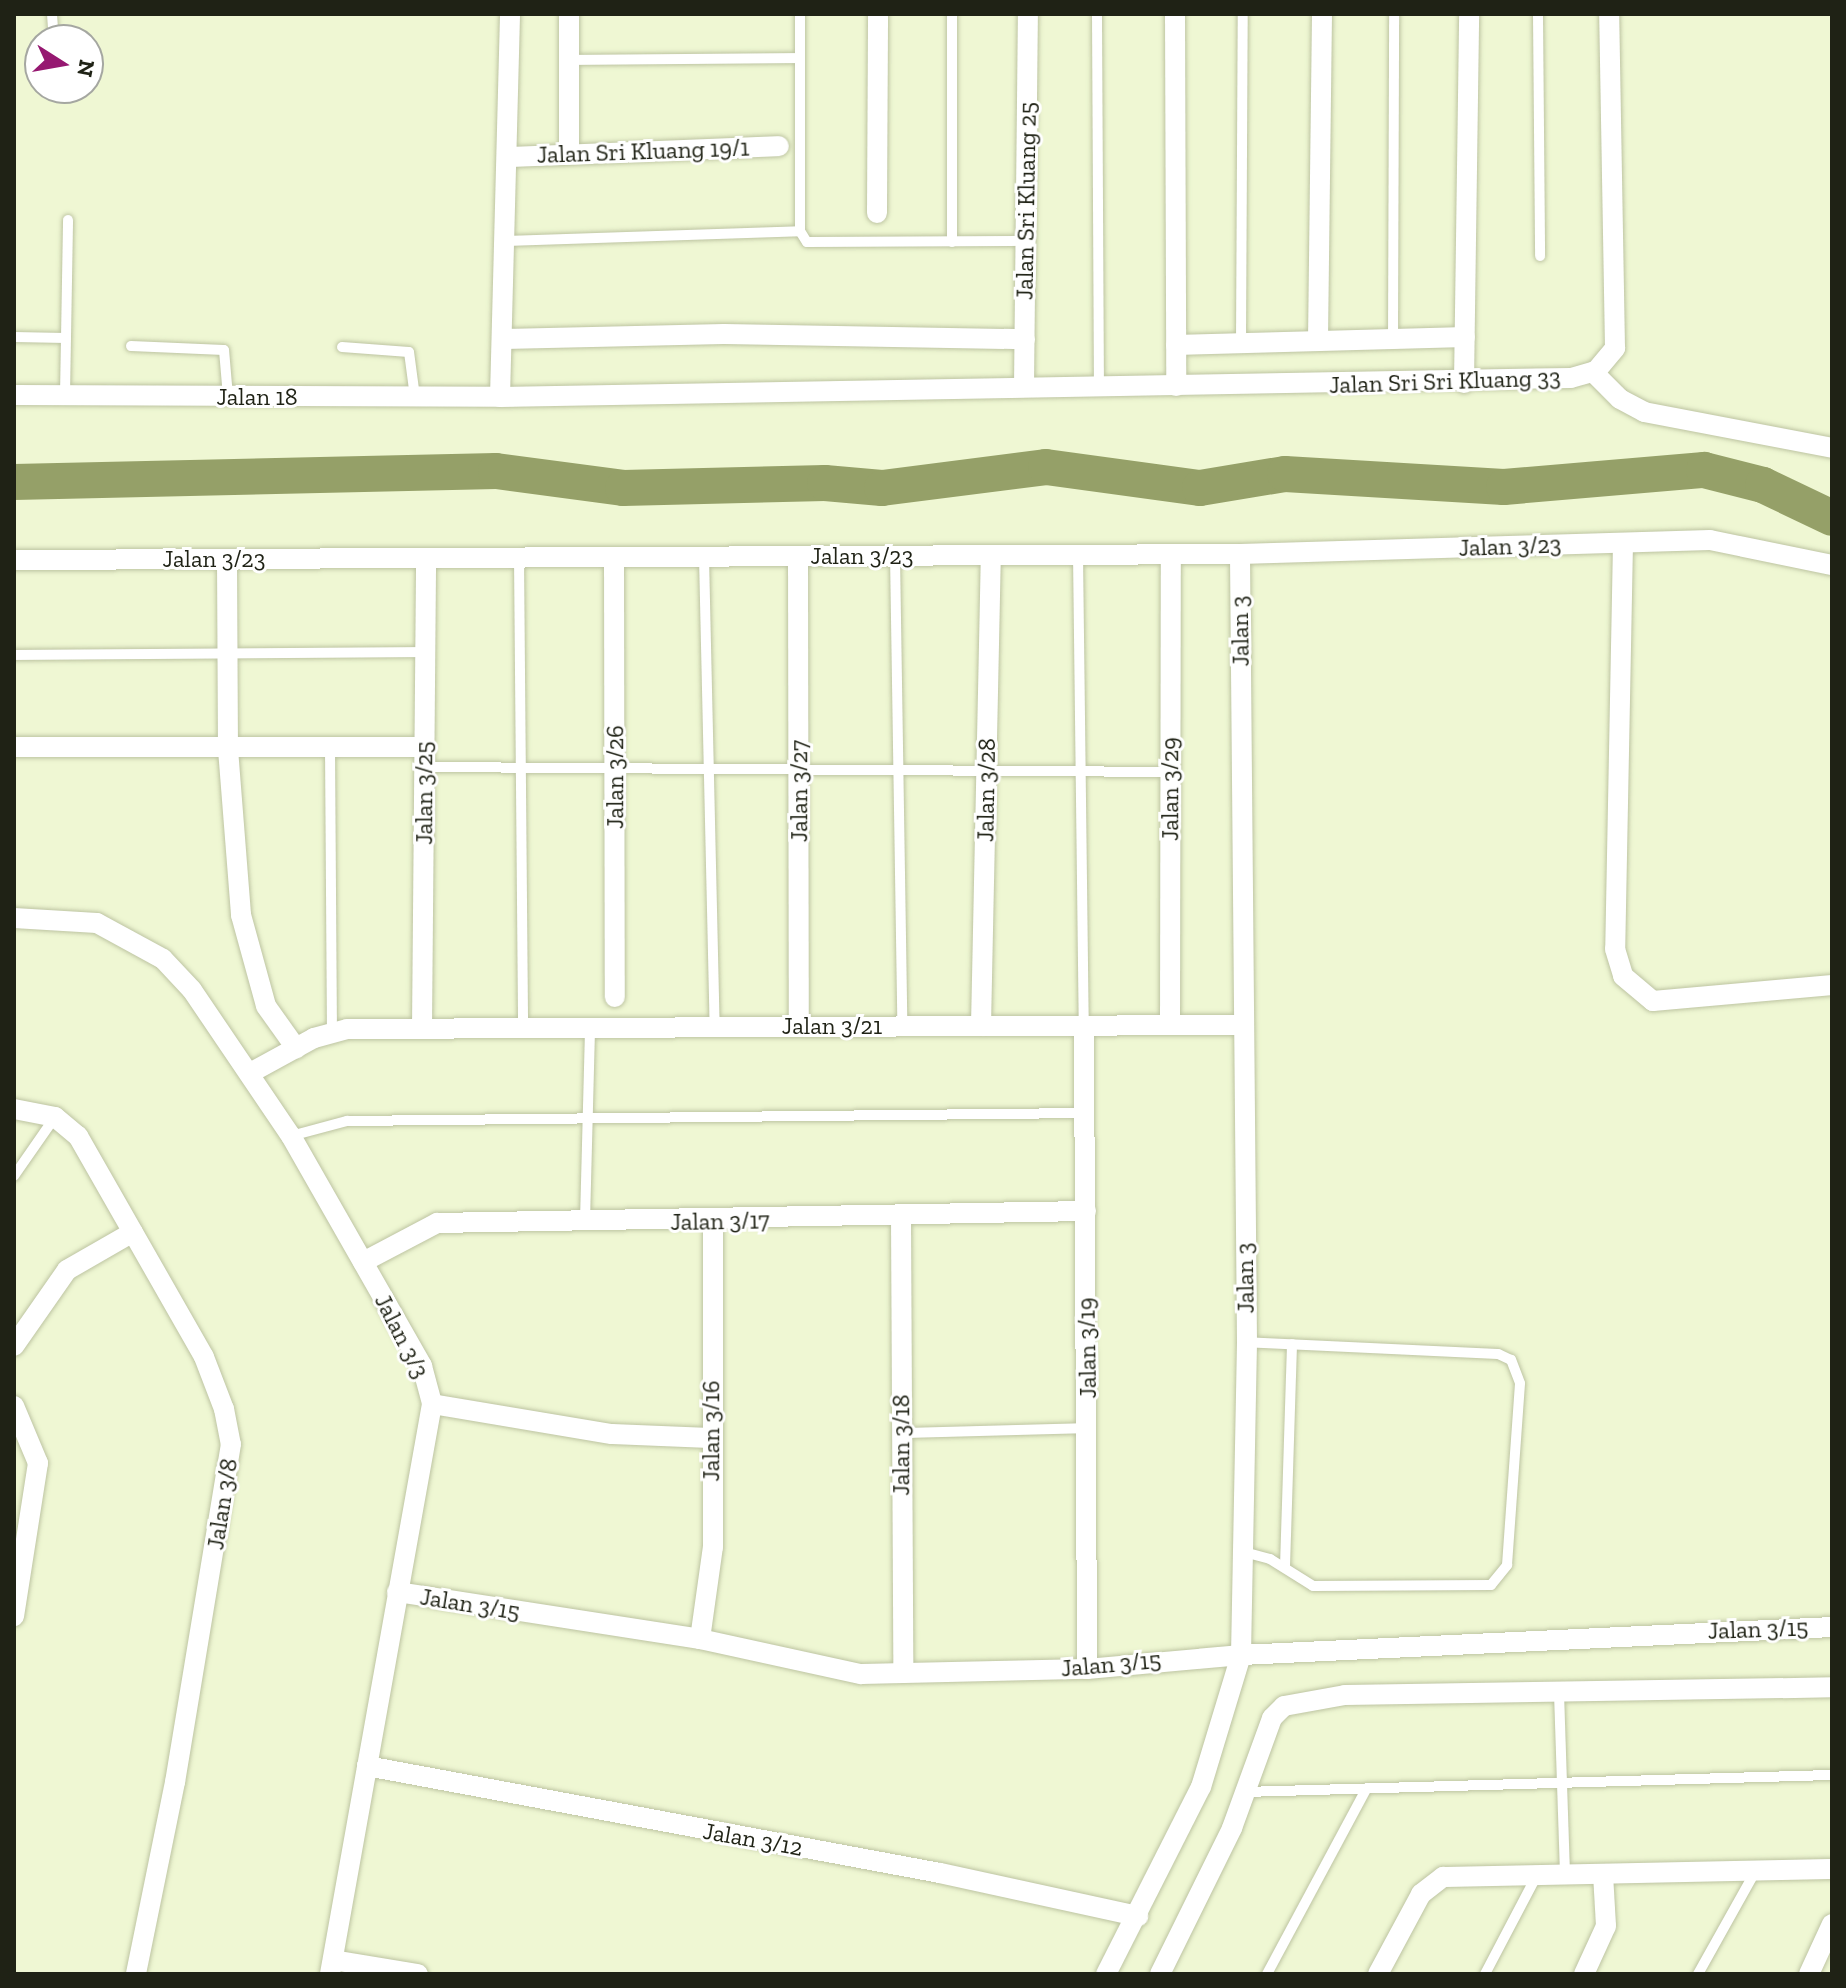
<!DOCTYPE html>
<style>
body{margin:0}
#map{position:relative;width:1846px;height:1988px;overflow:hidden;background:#eff7d3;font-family:"Zilla Slab",serif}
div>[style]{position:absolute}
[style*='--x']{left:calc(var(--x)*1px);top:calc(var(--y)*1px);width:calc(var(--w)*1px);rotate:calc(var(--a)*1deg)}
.river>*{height:36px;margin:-18px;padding:0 18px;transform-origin:18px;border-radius:18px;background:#95a068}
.roads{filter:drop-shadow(0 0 2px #bdc4a2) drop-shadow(0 0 2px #bdc4a2)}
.lane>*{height:10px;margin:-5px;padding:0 5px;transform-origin:5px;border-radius:5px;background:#fff}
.street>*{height:20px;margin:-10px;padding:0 10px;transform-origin:10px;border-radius:10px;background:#fff}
span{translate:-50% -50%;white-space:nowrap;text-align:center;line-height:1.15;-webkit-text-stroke:6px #fff;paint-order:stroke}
.street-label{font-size:24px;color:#1f2215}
.frame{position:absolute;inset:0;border:16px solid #1f2215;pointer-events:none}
.north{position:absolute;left:24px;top:24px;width:80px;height:80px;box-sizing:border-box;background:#fff;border:2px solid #a5a7a1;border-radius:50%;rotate:101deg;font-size:22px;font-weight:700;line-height:32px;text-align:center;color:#1f2215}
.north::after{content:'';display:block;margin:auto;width:28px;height:36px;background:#961871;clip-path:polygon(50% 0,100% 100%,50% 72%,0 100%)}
</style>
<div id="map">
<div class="river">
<i style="--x:14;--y:482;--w:482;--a:-1.3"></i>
<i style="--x:496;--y:471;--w:128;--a:7.6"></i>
<i style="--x:623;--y:488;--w:202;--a:-1.4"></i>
<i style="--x:825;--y:483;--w:57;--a:5"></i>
<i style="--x:882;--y:488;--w:165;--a:-7.3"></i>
<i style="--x:1046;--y:467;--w:155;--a:7.8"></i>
<i style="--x:1200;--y:488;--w:86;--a:-9.4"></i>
<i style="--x:1285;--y:474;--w:219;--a:3.4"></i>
<i style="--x:1504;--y:487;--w:201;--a:-4.9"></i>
<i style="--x:1704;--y:470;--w:61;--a:14.3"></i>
<i style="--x:1763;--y:485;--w:76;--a:25.6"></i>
</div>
<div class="roads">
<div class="lane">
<i style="--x:52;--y:14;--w:26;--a:86"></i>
<i style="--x:800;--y:14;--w:217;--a:90"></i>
<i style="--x:800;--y:231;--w:13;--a:58"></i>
<i style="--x:807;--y:242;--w:219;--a:-0.3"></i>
<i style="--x:952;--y:14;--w:228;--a:90"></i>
<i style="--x:1097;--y:14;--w:373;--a:89.7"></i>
<i style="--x:1538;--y:14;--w:242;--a:89.5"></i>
<i style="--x:569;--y:60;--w:231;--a:-0.5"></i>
<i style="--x:57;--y:88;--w:1;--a:90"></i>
<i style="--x:506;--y:241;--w:294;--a:-1.9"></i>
<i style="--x:14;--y:337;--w:52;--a:1.1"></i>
<i style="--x:1393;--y:339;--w:325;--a:-89.8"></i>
<i style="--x:1241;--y:343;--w:329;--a:-89.7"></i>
<i style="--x:131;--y:346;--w:93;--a:2.5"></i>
<i style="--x:224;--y:350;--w:47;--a:85.1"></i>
<i style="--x:342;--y:347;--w:67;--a:4.3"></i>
<i style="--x:409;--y:352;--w:45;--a:82.4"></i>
<i style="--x:65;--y:395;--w:175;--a:-89"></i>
<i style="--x:1078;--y:554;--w:474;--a:89.3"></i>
<i style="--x:895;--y:555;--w:471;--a:89.1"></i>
<i style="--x:519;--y:557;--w:471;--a:89.5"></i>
<i style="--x:704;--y:557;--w:470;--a:88.7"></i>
<i style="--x:14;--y:655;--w:411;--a:-0.4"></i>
<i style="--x:330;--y:748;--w:283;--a:89.6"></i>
<i style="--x:424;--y:767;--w:745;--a:0.38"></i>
<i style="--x:291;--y:1136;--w:58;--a:-15"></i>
<i style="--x:347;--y:1121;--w:739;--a:-0.62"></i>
<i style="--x:14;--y:1176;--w:72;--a:-55.2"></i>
<i style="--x:585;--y:1221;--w:193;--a:-88.5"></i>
<i style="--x:901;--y:1433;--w:185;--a:-1.5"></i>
<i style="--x:1244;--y:1552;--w:27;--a:15"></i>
<i style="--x:1270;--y:1559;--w:51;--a:32.1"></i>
<i style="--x:1313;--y:1586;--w:178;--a:-0.3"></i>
<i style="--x:1491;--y:1585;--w:26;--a:-51"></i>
<i style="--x:1507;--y:1565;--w:182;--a:-85.9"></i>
<i style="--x:1520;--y:1383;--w:25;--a:-111"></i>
<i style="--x:1511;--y:1360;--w:14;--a:-155"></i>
<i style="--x:1498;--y:1354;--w:251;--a:-177.3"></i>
<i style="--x:1285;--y:1567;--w:223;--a:-88.2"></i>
<i style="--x:1559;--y:1693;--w:182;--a:88.1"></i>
<i style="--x:1244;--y:1792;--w:588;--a:-1.66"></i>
<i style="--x:1267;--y:1974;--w:210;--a:-61.8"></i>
<i style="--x:1485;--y:1974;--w:112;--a:-62.3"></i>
<i style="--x:1698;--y:1974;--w:117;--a:-60.8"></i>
</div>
<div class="street">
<i style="--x:1175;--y:14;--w:372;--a:89.8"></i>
<i style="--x:569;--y:154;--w:140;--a:-90"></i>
<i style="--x:508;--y:157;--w:271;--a:-2.3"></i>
<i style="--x:877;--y:213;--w:199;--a:-89.7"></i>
<i style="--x:504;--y:339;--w:220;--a:-1.3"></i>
<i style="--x:724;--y:334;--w:301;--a:1"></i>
<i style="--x:1318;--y:341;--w:327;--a:-89.3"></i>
<i style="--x:1176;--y:345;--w:289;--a:-1.6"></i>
<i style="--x:1593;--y:372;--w:38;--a:45"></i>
<i style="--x:1620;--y:399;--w:27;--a:28"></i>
<i style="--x:1644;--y:412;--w:191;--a:10.8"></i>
<i style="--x:1464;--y:383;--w:369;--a:-89.2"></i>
<i style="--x:1024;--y:387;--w:373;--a:-89.4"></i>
<i style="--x:14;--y:395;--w:486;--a:0.2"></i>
<i style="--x:500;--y:397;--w:1071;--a:-1.02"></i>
<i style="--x:1571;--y:378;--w:26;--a:-16"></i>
<i style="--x:1596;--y:371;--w:30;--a:-50"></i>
<i style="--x:1615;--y:348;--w:334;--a:-91"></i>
<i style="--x:500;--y:397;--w:383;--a:-88.5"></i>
<i style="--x:1623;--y:543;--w:406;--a:91.1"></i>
<i style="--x:1615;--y:949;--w:28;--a:73"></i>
<i style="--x:1623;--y:976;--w:39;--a:40"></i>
<i style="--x:1653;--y:1001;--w:180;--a:-5.1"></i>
<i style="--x:798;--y:556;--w:470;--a:89.9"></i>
<i style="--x:614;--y:557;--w:440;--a:89.9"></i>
<i style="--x:227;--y:559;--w:190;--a:89.7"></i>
<i style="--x:228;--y:749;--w:167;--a:85.5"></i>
<i style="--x:241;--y:915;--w:94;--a:74.6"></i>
<i style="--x:266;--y:1006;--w:52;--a:54.5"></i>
<i style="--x:14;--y:560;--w:1226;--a:-0.28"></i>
<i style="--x:1240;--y:554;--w:470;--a:-1.7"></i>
<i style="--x:1710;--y:540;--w:125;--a:11.6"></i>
<i style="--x:14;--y:747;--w:411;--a:0"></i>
<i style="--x:14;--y:918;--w:83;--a:3.4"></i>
<i style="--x:97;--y:923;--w:75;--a:28.6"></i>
<i style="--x:163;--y:959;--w:42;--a:46.9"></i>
<i style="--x:192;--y:990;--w:176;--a:55.9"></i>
<i style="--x:291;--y:1136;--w:265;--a:60.3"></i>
<i style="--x:422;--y:1366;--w:39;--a:75"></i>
<i style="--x:432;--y:1404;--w:579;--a:100.15"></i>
<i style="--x:1170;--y:1025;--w:471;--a:-89.9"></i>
<i style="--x:981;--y:1026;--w:471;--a:-88.8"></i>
<i style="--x:422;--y:1028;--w:470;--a:-89.5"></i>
<i style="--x:1084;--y:1028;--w:641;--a:89.73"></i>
<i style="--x:250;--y:1073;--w:73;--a:-28.7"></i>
<i style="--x:314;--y:1038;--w:34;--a:-15"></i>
<i style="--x:347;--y:1029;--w:894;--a:-0.26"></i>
<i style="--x:14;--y:1109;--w:42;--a:11"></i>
<i style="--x:55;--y:1117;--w:30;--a:40"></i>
<i style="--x:78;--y:1136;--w:254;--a:60.3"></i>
<i style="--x:204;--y:1357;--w:56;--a:69"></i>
<i style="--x:224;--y:1409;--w:36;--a:79"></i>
<i style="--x:231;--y:1444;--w:343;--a:99.4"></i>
<i style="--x:175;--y:1782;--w:196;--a:101.5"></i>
<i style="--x:901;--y:1217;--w:456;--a:89.7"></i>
<i style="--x:363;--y:1262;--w:84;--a:-27.8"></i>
<i style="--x:437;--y:1223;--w:649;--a:-1.06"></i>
<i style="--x:14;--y:1346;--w:93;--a:-55.1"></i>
<i style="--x:67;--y:1270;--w:76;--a:-29.9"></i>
<i style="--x:432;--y:1404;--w:182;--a:9.5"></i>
<i style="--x:612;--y:1434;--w:98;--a:2.3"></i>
<i style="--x:14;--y:1406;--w:62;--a:67.2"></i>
<i style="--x:38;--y:1463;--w:155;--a:98.9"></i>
<i style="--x:397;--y:1592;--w:307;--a:8.8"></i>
<i style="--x:700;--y:1639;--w:165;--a:12.3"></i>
<i style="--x:861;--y:1674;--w:226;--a:-1.3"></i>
<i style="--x:1087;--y:1669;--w:155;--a:-5.2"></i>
<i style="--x:1241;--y:1655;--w:592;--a:-2.71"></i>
<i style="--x:700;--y:1639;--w:93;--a:-82"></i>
<i style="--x:713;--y:1547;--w:325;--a:-90"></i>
<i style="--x:367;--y:1766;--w:583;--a:10.58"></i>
<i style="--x:940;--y:1873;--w:203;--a:12.3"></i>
<i style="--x:333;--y:1960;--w:86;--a:9.4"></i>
<i style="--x:1106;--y:1974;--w:210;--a:-63.1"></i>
<i style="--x:1201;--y:1787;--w:138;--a:-73.1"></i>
<i style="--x:1241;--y:1655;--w:313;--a:-88.9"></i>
<i style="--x:1247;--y:1342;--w:788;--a:-90.51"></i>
<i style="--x:1160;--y:1974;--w:163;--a:-63.7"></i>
<i style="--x:1232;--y:1828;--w:117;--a:-70"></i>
<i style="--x:1272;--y:1718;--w:17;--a:-45"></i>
<i style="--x:1284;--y:1706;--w:62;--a:-10.2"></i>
<i style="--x:1345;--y:1695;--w:487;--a:-0.9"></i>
<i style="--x:1378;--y:1974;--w:91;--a:-61.7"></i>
<i style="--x:1421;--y:1894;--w:28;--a:-38"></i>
<i style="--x:1443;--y:1877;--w:389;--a:-1.2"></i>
<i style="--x:1584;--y:1974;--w:53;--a:-65.4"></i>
<i style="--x:1606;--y:1926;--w:52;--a:-93.3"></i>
<i style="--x:1809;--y:1974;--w:55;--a:-65.3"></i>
</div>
</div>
<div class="street-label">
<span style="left:643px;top:151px;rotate:-2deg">Jalan Sri Kluang 19/1</span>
<span style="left:1026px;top:201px;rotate:-89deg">Jalan Sri Kluang 25</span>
<span style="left:1445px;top:381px;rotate:-2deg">Jalan Sri Sri Kluang 33</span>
<span style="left:257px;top:397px">Jalan 18</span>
<span style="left:1510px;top:546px;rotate:-2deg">Jalan 3/23</span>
<span style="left:862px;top:556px">Jalan 3/23</span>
<span style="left:214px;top:559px">Jalan 3/23</span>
<span style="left:1240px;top:631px;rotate:-91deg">Jalan 3</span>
<span style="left:615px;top:777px;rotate:-90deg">Jalan 3/26</span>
<span style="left:1170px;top:789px;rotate:-90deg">Jalan 3/29</span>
<span style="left:986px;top:790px;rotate:-89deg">Jalan 3/28</span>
<span style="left:799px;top:791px;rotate:-90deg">Jalan 3/27</span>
<span style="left:424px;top:793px;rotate:-90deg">Jalan 3/25</span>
<span style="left:832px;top:1026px">Jalan 3/21</span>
<span style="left:720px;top:1221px;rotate:-1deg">Jalan 3/17</span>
<span style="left:1245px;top:1278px;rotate:-91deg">Jalan 3</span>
<span style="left:402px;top:1336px;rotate:63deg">Jalan 3/3</span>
<span style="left:1087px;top:1348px;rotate:-91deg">Jalan 3/19</span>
<span style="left:711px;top:1431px;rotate:-90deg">Jalan 3/16</span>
<span style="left:901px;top:1445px;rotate:-90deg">Jalan 3/18</span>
<span style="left:222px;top:1504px;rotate:-81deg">Jalan 3/8</span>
<span style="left:470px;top:1604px;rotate:9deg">Jalan 3/15</span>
<span style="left:1758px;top:1629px;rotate:-2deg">Jalan 3/15</span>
<span style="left:1111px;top:1664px;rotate:-5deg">Jalan 3/15</span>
<span style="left:753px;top:1839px;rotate:10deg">Jalan 3/12</span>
</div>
<div class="frame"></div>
<div class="north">N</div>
</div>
